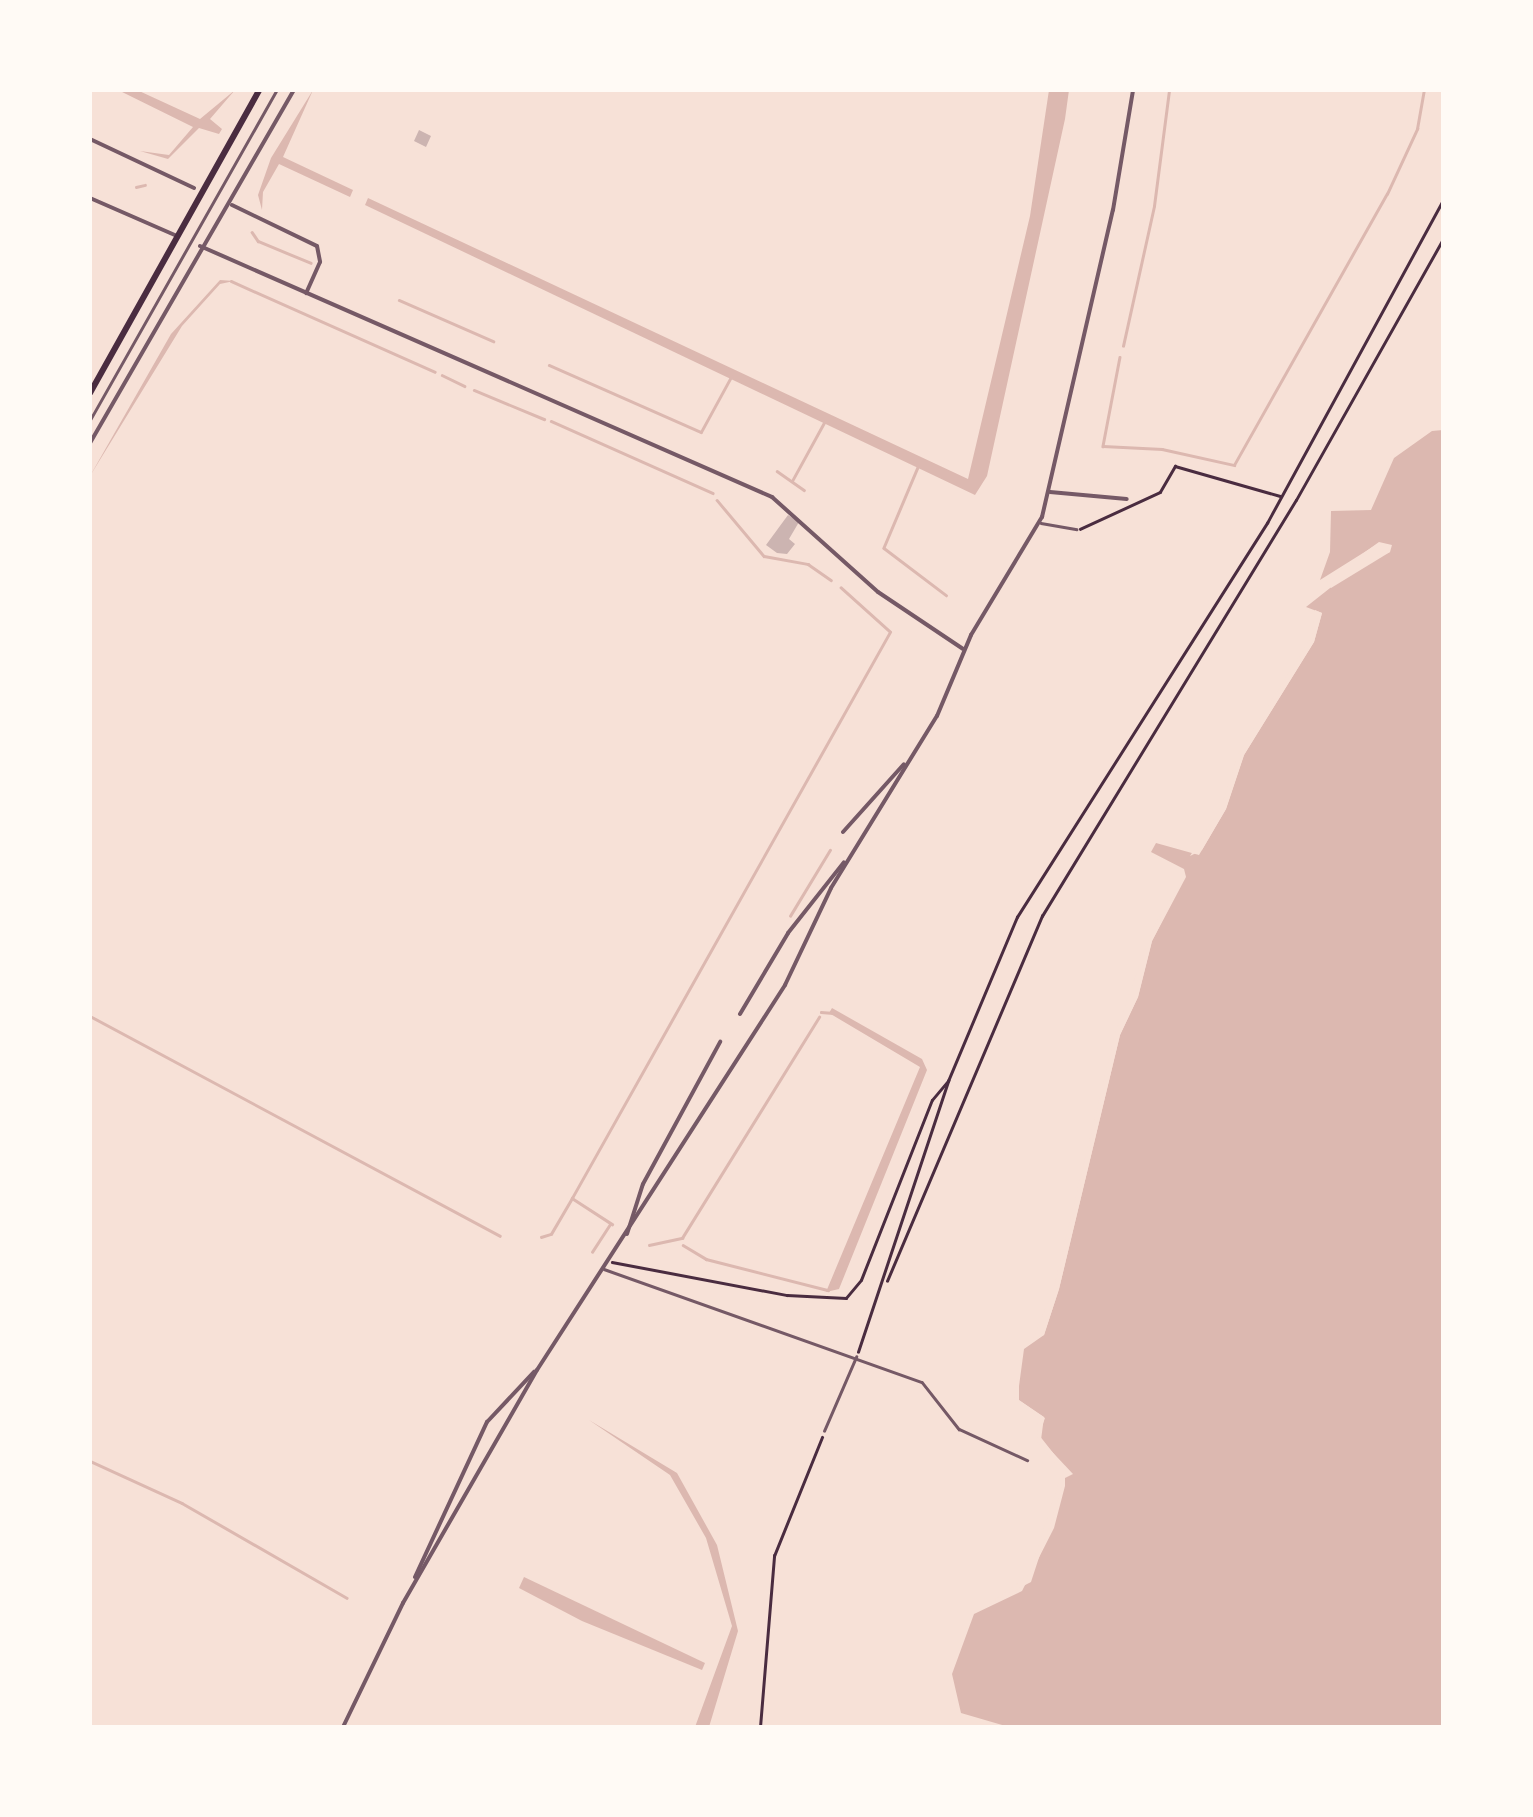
<!DOCTYPE html>
<style>
body{margin:0}
#map{position:relative;width:1533px;height:1817px;overflow:hidden;background:#f7e1d7;font-family:"Public Sans",sans-serif}
div>[style]{position:absolute}
[style*='--x']{left:calc(var(--x)*1px);top:calc(var(--y)*1px);width:calc(var(--w)*1px);rotate:calc(var(--a)*1deg)}
.water>*{inset:0;background:#dcb8b0}
.pier>*{inset:0;background:#f7e1d7}
.stream>*{height:2.5px;margin:-1.25px;padding:0 1.25px;transform-origin:1.25px;border-radius:1.25px;background:#dcb8b0}
.building>*{inset:0;background:#ccb4b1}
.path>*{height:2.5px;margin:-1.25px;padding:0 1.25px;transform-origin:1.25px;border-radius:1.25px;background:#4a2c40}
.service>*{height:2.5px;margin:-1.25px;padding:0 1.25px;transform-origin:1.25px;border-radius:1.25px;background:#755966}
.minor>*{height:4px;margin:-2px;padding:0 2px;transform-origin:2px;border-radius:2px;background:#755966}
.primary>*{height:6px;margin:-3px;padding:0 3px;transform-origin:3px;border-radius:3px;background:#4a2c40}
span{translate:-50% -50%;white-space:nowrap;text-align:center;line-height:1.15;-webkit-text-stroke:8px #fffaf5;paint-order:stroke}
.frame{position:absolute;inset:0;border:92px solid #fffaf5;pointer-events:none}
</style>
<div id="map">
<div class="water">
<i style="clip-path:polygon(118px 90px,137px 90px,200px 119px,235px 90px,210px 119px,222px 129px,219px 134px,199px 128px,168px 159px,140px 151px,169px 155px,193px 127px)"></i>
<i style="clip-path:polygon(313px 90px,283px 157px,353px 190px,350px 197px,279px 164px,263px 192px,262px 210px,258px 195px,271px 158px)"></i>
<i style="clip-path:polygon(1049px 90px,1069px 90px,1065px 119px,987px 476px,975px 495px,365px 205px,368px 198px,968px 479px,1030px 216px)"></i>
<i style="clip-path:polygon(220px 280px,234px 281px,220px 284px,182px 326px,90px 476px,171px 334px)"></i>
<i style="clip-path:polygon(1443px 430px,1443px 1727px,1009px 1727px,961px 1713px,952px 1674px,974px 1614px,1022px 1591px,1054px 1528px,1065px 1486px,1065px 1468px,1039px 1435px,1045px 1418px,1019px 1400px,1019px 1386px,1024px 1349px,1044px 1335px,1059px 1289px,1120px 1035px,1138px 997px,1152px 941px,1186px 877px,1184px 869px,1151px 852px,1156px 843px,1199px 855px,1226px 809px,1244px 755px,1314px 642px,1322px 613px,1306px 607px,1358px 566px,1390px 552px,1379px 543px,1320px 580px,1330px 552px,1331px 511px,1371px 510px,1394px 458px,1432px 431px)"></i>
<i style="clip-path:polygon(832px 1008px,922px 1059px,927px 1070px,839px 1289px,826px 1292px,920px 1067px,829px 1013px)"></i>
<i style="clip-path:polygon(589px 1420px,677px 1473px,717px 1545px,738px 1631px,709px 1727px,695px 1727px,732px 1626px,706px 1538px,670px 1475px)"></i>
<i style="clip-path:polygon(524px 1577px,705px 1663px,702px 1670px,582px 1621px,519px 1588px)"></i>
</div>
<div class="pier">
<i style="clip-path:polygon(1379px 542px,1392px 545px,1390px 552px,1331px 588px,1326px 580px)"></i>
<i style="clip-path:polygon(1315px 610px,1322px 613px,1314px 642px,1244px 755px,1226px 809px,1202px 850px,1190px 856px,1221px 807px,1239px 752px,1312px 636px)"></i>
<i style="clip-path:polygon(1186px 875px,1152px 941px,1138px 997px,1120px 1035px,1059px 1289px,1044px 1335px,1033px 1339px,1054px 1287px,1115px 1034px,1153px 927px)"></i>
<i style="clip-path:polygon(1014px 1397px,1044px 1417px,1041px 1440px,1073px 1474px,1065px 1478px,1031px 1582px,990px 1603px,1029px 1575px,1062px 1472px,1037px 1442px,1038px 1418px)"></i>
</div>
<div class="stream">
<i style="--x:136;--y:187;--w:9;--a:-13"></i>
<i style="--x:252;--y:232;--w:11;--a:56"></i>
<i style="--x:258;--y:241;--w:57;--a:22.5"></i>
<i style="--x:231;--y:281;--w:223;--a:24"></i>
<i style="--x:399;--y:300;--w:103;--a:23.6"></i>
<i style="--x:1123;--y:346;--w:143;--a:-77.5"></i>
<i style="--x:1154;--y:206;--w:117;--a:-82.6"></i>
<i style="--x:1120;--y:357;--w:91;--a:100.8"></i>
<i style="--x:1103;--y:446;--w:59;--a:2.9"></i>
<i style="--x:1162;--y:449;--w:74;--a:12.5"></i>
<i style="--x:1234;--y:465;--w:311;--a:-60.6"></i>
<i style="--x:1387;--y:194;--w:72;--a:-65.2"></i>
<i style="--x:1417;--y:129;--w:40;--a:-80"></i>
<i style="--x:549;--y:365;--w:166;--a:23.8"></i>
<i style="--x:701;--y:432;--w:63;--a:-61.4"></i>
<i style="--x:442;--y:375;--w:25;--a:26"></i>
<i style="--x:474;--y:390;--w:76;--a:22.5"></i>
<i style="--x:551;--y:421;--w:177;--a:24"></i>
<i style="--x:919;--y:465;--w:90;--a:112.9"></i>
<i style="--x:884;--y:548;--w:78;--a:37.2"></i>
<i style="--x:777;--y:471;--w:33;--a:35"></i>
<i style="--x:792;--y:481;--w:68;--a:-61.2"></i>
<i style="--x:717;--y:500;--w:73;--a:50"></i>
<i style="--x:764;--y:556;--w:45;--a:10.3"></i>
<i style="--x:808;--y:564;--w:28;--a:35"></i>
<i style="--x:790;--y:916;--w:77;--a:-58.8"></i>
<i style="--x:821;--y:1012;--w:12;--a:5"></i>
<i style="--x:90;--y:1016;--w:465;--a:28.2"></i>
<i style="--x:572;--y:1198;--w:649;--a:-60.67"></i>
<i style="--x:890;--y:632;--w:66;--a:-138.1"></i>
<i style="--x:541;--y:1237;--w:10;--a:-17"></i>
<i style="--x:551;--y:1234;--w:42;--a:-59.7"></i>
<i style="--x:572;--y:1198;--w:48;--a:33"></i>
<i style="--x:649;--y:1245;--w:34;--a:-12"></i>
<i style="--x:682;--y:1238;--w:260;--a:-58.2"></i>
<i style="--x:683;--y:1245;--w:27;--a:31"></i>
<i style="--x:706;--y:1259;--w:126;--a:14.3"></i>
<i style="--x:592;--y:1252;--w:33;--a:-57"></i>
<i style="--x:90;--y:1461;--w:101;--a:24.5"></i>
<i style="--x:182;--y:1503;--w:190;--a:29.9"></i>
</div>
<div class="building">
<i style="clip-path:polygon(419px 130px,431px 136px,426px 147px,414px 141px)"></i>
<i style="clip-path:polygon(788px 515px,799px 522px,789px 539px,795px 544px,787px 554px,777px 553px,766px 545px)"></i>
</div>
<div class="path">
<i style="--x:1080;--y:529;--w:88;--a:-24.8"></i>
<i style="--x:1160;--y:492;--w:30;--a:-60"></i>
<i style="--x:1175;--y:466;--w:109;--a:15.9"></i>
<i style="--x:612;--y:1262;--w:178;--a:10.7"></i>
<i style="--x:787;--y:1295;--w:59;--a:2.9"></i>
<i style="--x:846;--y:1298;--w:23;--a:-50"></i>
<i style="--x:861;--y:1280;--w:193;--a:-68.5"></i>
<i style="--x:932;--y:1100;--w:25;--a:-50"></i>
<i style="--x:887;--y:1281;--w:397;--a:-67"></i>
<i style="--x:1042;--y:916;--w:487;--a:-58.6"></i>
<i style="--x:1296;--y:500;--w:300;--a:-60.6"></i>
<i style="--x:858;--y:1352;--w:286;--a:-71.6"></i>
<i style="--x:948;--y:1081;--w:178;--a:-67.2"></i>
<i style="--x:1017;--y:917;--w:467;--a:-57.6"></i>
<i style="--x:1267;--y:523;--w:368;--a:-61.4"></i>
<i style="--x:760;--y:1727;--w:172;--a:-85.3"></i>
<i style="--x:774;--y:1556;--w:128;--a:-68"></i>
</div>
<div class="service">
<i style="--x:90;--y:420;--w:379;--a:-60.5"></i>
<i style="--x:1041;--y:523;--w:36;--a:10"></i>
<i style="--x:604;--y:1269;--w:337;--a:19.6"></i>
<i style="--x:922;--y:1382;--w:60;--a:51.8"></i>
<i style="--x:959;--y:1429;--w:75;--a:24.5"></i>
<i style="--x:824;--y:1431;--w:81;--a:-66.6"></i>
</div>
<div class="minor">
<i style="--x:90;--y:139;--w:115;--a:25.2"></i>
<i style="--x:90;--y:198;--w:95;--a:23.6"></i>
<i style="--x:232;--y:205;--w:94;--a:25.8"></i>
<i style="--x:317;--y:246;--w:16;--a:79"></i>
<i style="--x:320;--y:262;--w:34;--a:114"></i>
<i style="--x:200;--y:246;--w:625;--a:23.69"></i>
<i style="--x:772;--y:497;--w:142;--a:41.9"></i>
<i style="--x:878;--y:592;--w:102;--a:33.8"></i>
<i style="--x:90;--y:443;--w:408;--a:-60"></i>
<i style="--x:1050;--y:492;--w:77;--a:5.2"></i>
<i style="--x:843;--y:832;--w:91;--a:-48.1"></i>
<i style="--x:740;--y:1014;--w:94;--a:-59.3"></i>
<i style="--x:788;--y:933;--w:90;--a:-51.7"></i>
<i style="--x:627;--y:1234;--w:52;--a:-72.3"></i>
<i style="--x:643;--y:1184;--w:162;--a:-61.5"></i>
<i style="--x:415;--y:1577;--w:171;--a:-65.1"></i>
<i style="--x:487;--y:1422;--w:69;--a:-46.8"></i>
<i style="--x:343;--y:1727;--w:138;--a:-64.2"></i>
<i style="--x:403;--y:1603;--w:269;--a:-60.1"></i>
<i style="--x:537;--y:1370;--w:458;--a:-57.2"></i>
<i style="--x:785;--y:985;--w:107;--a:-64.6"></i>
<i style="--x:831;--y:888;--w:202;--a:-58.4"></i>
<i style="--x:937;--y:716;--w:88;--a:-67.2"></i>
<i style="--x:971;--y:635;--w:138;--a:-59"></i>
<i style="--x:1042;--y:517;--w:315;--a:-77"></i>
<i style="--x:1113;--y:210;--w:122;--a:-80.5"></i>
</div>
<div class="primary">
<i style="--x:90;--y:393;--w:347;--a:-60.8"></i>
</div>
<div class="frame"></div>
</div>
